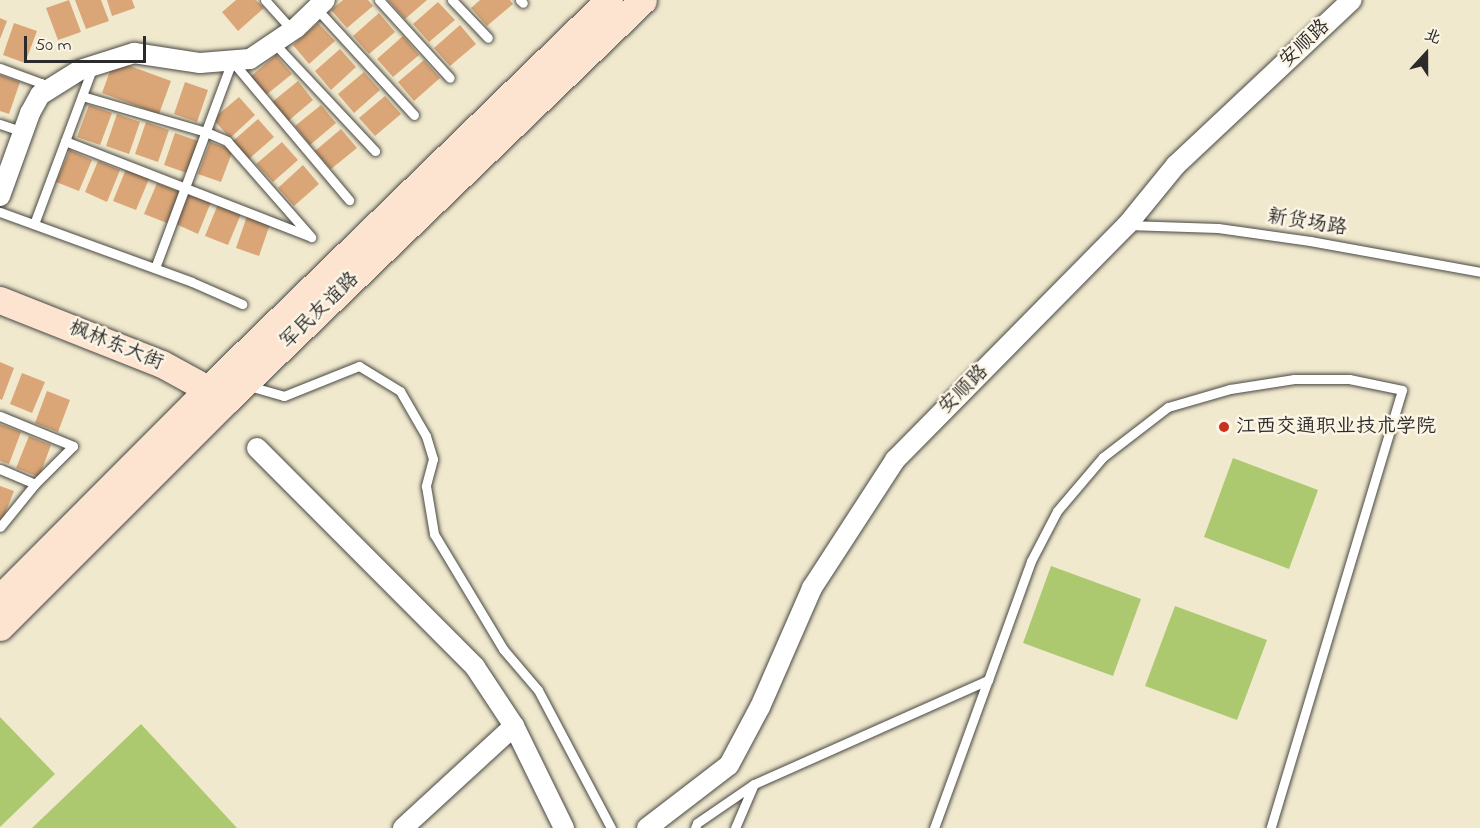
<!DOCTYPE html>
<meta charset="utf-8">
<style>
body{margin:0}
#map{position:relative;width:1480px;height:828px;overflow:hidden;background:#f0e9ce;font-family:"Indie Flower","LXGW WenKai TC",sans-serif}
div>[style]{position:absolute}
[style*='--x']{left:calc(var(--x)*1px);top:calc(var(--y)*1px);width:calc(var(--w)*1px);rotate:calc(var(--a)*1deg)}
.green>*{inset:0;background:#adc96f}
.building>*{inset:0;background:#dba677}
.roads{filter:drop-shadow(0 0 2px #494843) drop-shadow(0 0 2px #494843)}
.lane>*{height:9px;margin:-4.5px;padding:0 4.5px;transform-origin:4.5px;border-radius:4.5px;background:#fff}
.street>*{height:20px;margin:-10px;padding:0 10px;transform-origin:10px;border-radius:10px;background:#fff}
.secondary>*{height:27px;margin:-13.5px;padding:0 13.5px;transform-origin:13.5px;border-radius:13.5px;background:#fde4d1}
.dots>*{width:16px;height:16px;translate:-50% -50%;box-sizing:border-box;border:3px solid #fcf5e5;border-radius:50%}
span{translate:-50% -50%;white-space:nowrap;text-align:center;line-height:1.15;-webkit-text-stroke:5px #fcf5e5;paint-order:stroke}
.street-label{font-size:20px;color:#2b2b2b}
.poi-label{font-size:20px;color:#2b2b2b}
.left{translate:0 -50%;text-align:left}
.north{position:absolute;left:1396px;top:24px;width:60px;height:60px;-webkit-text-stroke:4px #fcf5e5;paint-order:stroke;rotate:21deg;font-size:16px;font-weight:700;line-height:24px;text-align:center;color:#2b2b2b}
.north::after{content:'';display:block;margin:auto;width:21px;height:27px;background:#2b2b2b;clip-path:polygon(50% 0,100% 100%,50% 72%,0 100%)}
.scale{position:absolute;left:24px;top:36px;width:122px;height:27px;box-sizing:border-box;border:3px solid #2b2b2b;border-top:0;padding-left:8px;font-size:18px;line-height:21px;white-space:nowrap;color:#2b2b2b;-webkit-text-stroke:4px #fcf5e5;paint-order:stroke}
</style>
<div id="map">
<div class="green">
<i style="clip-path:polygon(1233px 458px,1318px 490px,1289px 569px,1204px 537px)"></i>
<i style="clip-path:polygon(1051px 566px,1141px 599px,1113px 676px,1023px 643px)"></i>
<i style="clip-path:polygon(1175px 606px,1267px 640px,1237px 720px,1145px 686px)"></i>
<i style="clip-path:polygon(0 717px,55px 774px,0 827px)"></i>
<i style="clip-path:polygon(141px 724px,237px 828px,32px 828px)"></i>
</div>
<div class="building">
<i style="clip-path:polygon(69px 0,81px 32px,58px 40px,46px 8px)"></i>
<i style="clip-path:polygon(75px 0,101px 0,109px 21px,86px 29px)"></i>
<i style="clip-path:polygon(107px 0,132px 0,135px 8px,112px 16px)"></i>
<i style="clip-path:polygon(236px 0,256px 0,264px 8px,238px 31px,222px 12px)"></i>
<i style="clip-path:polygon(343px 0,368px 0,373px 6px,347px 28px,331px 10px)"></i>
<i style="clip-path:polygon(388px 0,427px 0,405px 19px)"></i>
<i style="clip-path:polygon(480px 0,510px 0,513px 4px,487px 26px,471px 8px)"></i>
<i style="clip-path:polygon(438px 2px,455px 20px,429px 42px,413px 24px)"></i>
<i style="clip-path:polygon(379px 13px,395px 32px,369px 54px,353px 36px)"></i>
<i style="clip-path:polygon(0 18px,7px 21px,0 39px)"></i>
<i style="clip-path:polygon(14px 23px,37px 31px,25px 63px,3px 55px)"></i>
<i style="clip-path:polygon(318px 23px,335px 41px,309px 64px,293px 45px)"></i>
<i style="clip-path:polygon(460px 25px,476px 44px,450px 66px,434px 48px)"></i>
<i style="clip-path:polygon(403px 36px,419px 55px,393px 77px,377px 59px)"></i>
<i style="clip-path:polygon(340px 49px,356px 67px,331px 90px,315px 71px)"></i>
<i style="clip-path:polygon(276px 55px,292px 74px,266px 95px,250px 77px)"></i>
<i style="clip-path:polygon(114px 60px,171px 81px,159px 114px,102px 93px)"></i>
<i style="clip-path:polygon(424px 60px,440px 78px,414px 101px,398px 82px)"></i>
<i style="clip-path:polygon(364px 72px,380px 90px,354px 113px,338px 94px)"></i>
<i style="clip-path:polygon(0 75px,20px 82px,9px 114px,0 111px)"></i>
<i style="clip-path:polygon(298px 81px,313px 100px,287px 122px,271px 103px)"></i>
<i style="clip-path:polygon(185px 82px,208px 90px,197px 122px,174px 114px)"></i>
<i style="clip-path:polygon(385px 96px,401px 114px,375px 136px,359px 118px)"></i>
<i style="clip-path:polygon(239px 97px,255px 115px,230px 138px,213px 119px)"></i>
<i style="clip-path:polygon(89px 105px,112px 113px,100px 145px,77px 137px)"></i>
<i style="clip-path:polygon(321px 105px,336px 123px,310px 145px,295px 126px)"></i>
<i style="clip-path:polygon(117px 114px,140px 122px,129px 154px,106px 146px)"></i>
<i style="clip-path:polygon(258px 119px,274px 137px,249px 159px,233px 141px)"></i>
<i style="clip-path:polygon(146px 122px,169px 130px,158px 162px,135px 154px)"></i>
<i style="clip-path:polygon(341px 129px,357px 148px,331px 169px,315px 151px)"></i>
<i style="clip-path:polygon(175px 133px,198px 141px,187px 173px,164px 165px)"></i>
<i style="clip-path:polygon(210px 142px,233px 150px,221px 182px,198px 174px)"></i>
<i style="clip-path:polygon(282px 142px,298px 160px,273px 182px,256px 164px)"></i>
<i style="clip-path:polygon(70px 150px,92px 160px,79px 191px,56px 182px)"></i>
<i style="clip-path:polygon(98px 161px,120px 170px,107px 202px,85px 192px)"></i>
<i style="clip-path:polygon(303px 165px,319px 184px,294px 206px,278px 188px)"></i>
<i style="clip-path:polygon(126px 169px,149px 179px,136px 210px,113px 201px)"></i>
<i style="clip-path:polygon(157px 183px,180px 192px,167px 223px,144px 214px)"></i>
<i style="clip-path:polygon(189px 193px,211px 202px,198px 234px,176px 224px)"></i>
<i style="clip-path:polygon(218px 204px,241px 214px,228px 245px,205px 236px)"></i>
<i style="clip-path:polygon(247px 216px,270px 224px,259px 256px,236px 248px)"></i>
<i style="clip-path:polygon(0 362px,14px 368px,2px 400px,0 399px)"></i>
<i style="clip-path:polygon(22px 373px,45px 382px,32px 413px,10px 404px)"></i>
<i style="clip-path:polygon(47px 391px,70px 400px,58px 432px,35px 423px)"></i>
<i style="clip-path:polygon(0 424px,21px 432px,9px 464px,0 461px)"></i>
<i style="clip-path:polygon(29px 436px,51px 445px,39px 477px,16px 468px)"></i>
<i style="clip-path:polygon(0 486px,14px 491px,0 526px)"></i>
</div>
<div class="roads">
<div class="lane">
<i style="--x:265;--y:0;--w:40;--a:48"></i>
<i style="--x:379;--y:0;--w:105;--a:47.7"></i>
<i style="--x:452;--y:0;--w:52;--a:46.5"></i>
<i style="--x:520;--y:0;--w:4;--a:45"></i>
<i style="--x:316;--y:8;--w:145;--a:47.5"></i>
<i style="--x:274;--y:43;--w:148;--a:46.9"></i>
<i style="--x:0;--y:68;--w:44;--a:20.1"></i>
<i style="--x:41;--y:83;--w:11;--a:95"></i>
<i style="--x:82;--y:96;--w:129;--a:16.2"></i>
<i style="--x:206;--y:132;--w:23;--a:23"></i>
<i style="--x:227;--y:141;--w:128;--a:48.8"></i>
<i style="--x:0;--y:124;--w:24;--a:19"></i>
<i style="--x:65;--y:141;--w:262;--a:21.3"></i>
<i style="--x:0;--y:212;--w:204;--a:20"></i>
<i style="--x:192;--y:282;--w:55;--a:23.7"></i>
<i style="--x:34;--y:224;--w:169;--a:-69.5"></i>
<i style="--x:1127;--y:225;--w:91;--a:1.9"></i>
<i style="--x:1218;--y:228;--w:93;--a:8"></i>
<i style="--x:1310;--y:241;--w:173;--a:10.3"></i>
<i style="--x:155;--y:268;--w:221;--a:-69.6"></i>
<i style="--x:232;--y:61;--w:182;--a:49.9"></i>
<i style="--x:249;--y:386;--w:36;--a:16"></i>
<i style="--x:284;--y:396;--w:81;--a:-21.8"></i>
<i style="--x:359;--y:366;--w:48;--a:31.4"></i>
<i style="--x:400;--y:391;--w:52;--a:60"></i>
<i style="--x:426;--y:436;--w:24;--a:73"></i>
<i style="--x:433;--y:459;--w:28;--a:105"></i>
<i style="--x:426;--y:486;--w:49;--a:80.5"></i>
<i style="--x:434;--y:534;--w:134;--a:59"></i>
<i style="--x:503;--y:649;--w:54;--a:49.5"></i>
<i style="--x:538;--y:690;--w:156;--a:62.1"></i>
<i style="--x:0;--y:416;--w:79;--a:22.3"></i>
<i style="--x:73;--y:446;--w:54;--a:135"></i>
<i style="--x:35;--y:484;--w:55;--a:129.1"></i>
<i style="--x:0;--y:469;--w:38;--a:23"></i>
<i style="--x:695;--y:828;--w:5;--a:-68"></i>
<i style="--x:697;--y:823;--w:69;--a:-34.4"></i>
<i style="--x:754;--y:784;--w:256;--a:-24"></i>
<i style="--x:988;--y:680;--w:127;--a:-70.1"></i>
<i style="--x:1031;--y:561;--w:56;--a:-62.5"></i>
<i style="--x:1057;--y:511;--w:71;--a:-49.6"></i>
<i style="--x:1103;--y:457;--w:82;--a:-37.6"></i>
<i style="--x:1168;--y:407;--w:65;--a:-16.2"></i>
<i style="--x:1230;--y:389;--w:65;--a:-8.9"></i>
<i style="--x:1294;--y:379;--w:55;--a:0"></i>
<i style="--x:1349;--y:379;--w:54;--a:11.7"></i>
<i style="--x:1402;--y:390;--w:457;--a:106.7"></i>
<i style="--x:735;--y:828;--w:46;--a:-66.8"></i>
<i style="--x:934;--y:828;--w:158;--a:-70"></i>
</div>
<div class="street">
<i style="--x:0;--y:196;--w:88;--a:-70.1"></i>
<i style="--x:30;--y:113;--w:21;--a:-61"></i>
<i style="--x:40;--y:95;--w:47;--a:-32"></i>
<i style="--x:80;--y:70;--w:57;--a:-17.5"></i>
<i style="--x:134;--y:53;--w:67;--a:8.6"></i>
<i style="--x:200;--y:63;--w:50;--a:-4.6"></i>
<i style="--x:250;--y:59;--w:55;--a:-34"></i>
<i style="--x:296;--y:28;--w:40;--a:-44"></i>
<i style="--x:257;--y:448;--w:309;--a:45.1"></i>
<i style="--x:475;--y:667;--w:71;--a:56.5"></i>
<i style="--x:514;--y:726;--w:114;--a:63.9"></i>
<i style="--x:403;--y:828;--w:151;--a:-42.6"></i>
<i style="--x:647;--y:828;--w:103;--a:-37.5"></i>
<i style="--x:729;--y:765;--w:66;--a:-61.9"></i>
<i style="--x:760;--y:707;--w:130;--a:-66.4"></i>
<i style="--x:812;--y:588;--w:153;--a:-57"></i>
<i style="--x:895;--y:460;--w:330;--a:-45.4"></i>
<i style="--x:1127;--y:225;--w:77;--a:-50.8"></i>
<i style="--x:1176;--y:165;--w:241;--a:-43.2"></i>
</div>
<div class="secondary">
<i style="--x:0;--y:300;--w:174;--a:21.6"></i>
<i style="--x:162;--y:364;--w:71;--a:28.7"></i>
<i style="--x:0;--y:598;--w:298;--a:-45.1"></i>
<i style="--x:210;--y:387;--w:556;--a:-44.13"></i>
<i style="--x:0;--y:627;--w:321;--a:-45"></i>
<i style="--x:227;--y:400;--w:577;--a:-43.88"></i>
</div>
</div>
<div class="dots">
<i style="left:1224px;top:427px;background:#c8321e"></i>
</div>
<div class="street-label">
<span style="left:1305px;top:44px;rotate:-43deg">安顺路</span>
<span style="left:1307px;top:223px;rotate:9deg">新货场路</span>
<span style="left:320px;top:311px;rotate:-44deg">军民友谊路</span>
<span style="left:116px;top:346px;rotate:22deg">枫林东大街</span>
<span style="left:964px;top:390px;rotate:-45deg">安顺路</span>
</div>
<div class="poi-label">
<span class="left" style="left:1236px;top:427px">江西交通职业技术学院</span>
</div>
<div class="north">北</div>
<div class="scale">50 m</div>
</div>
